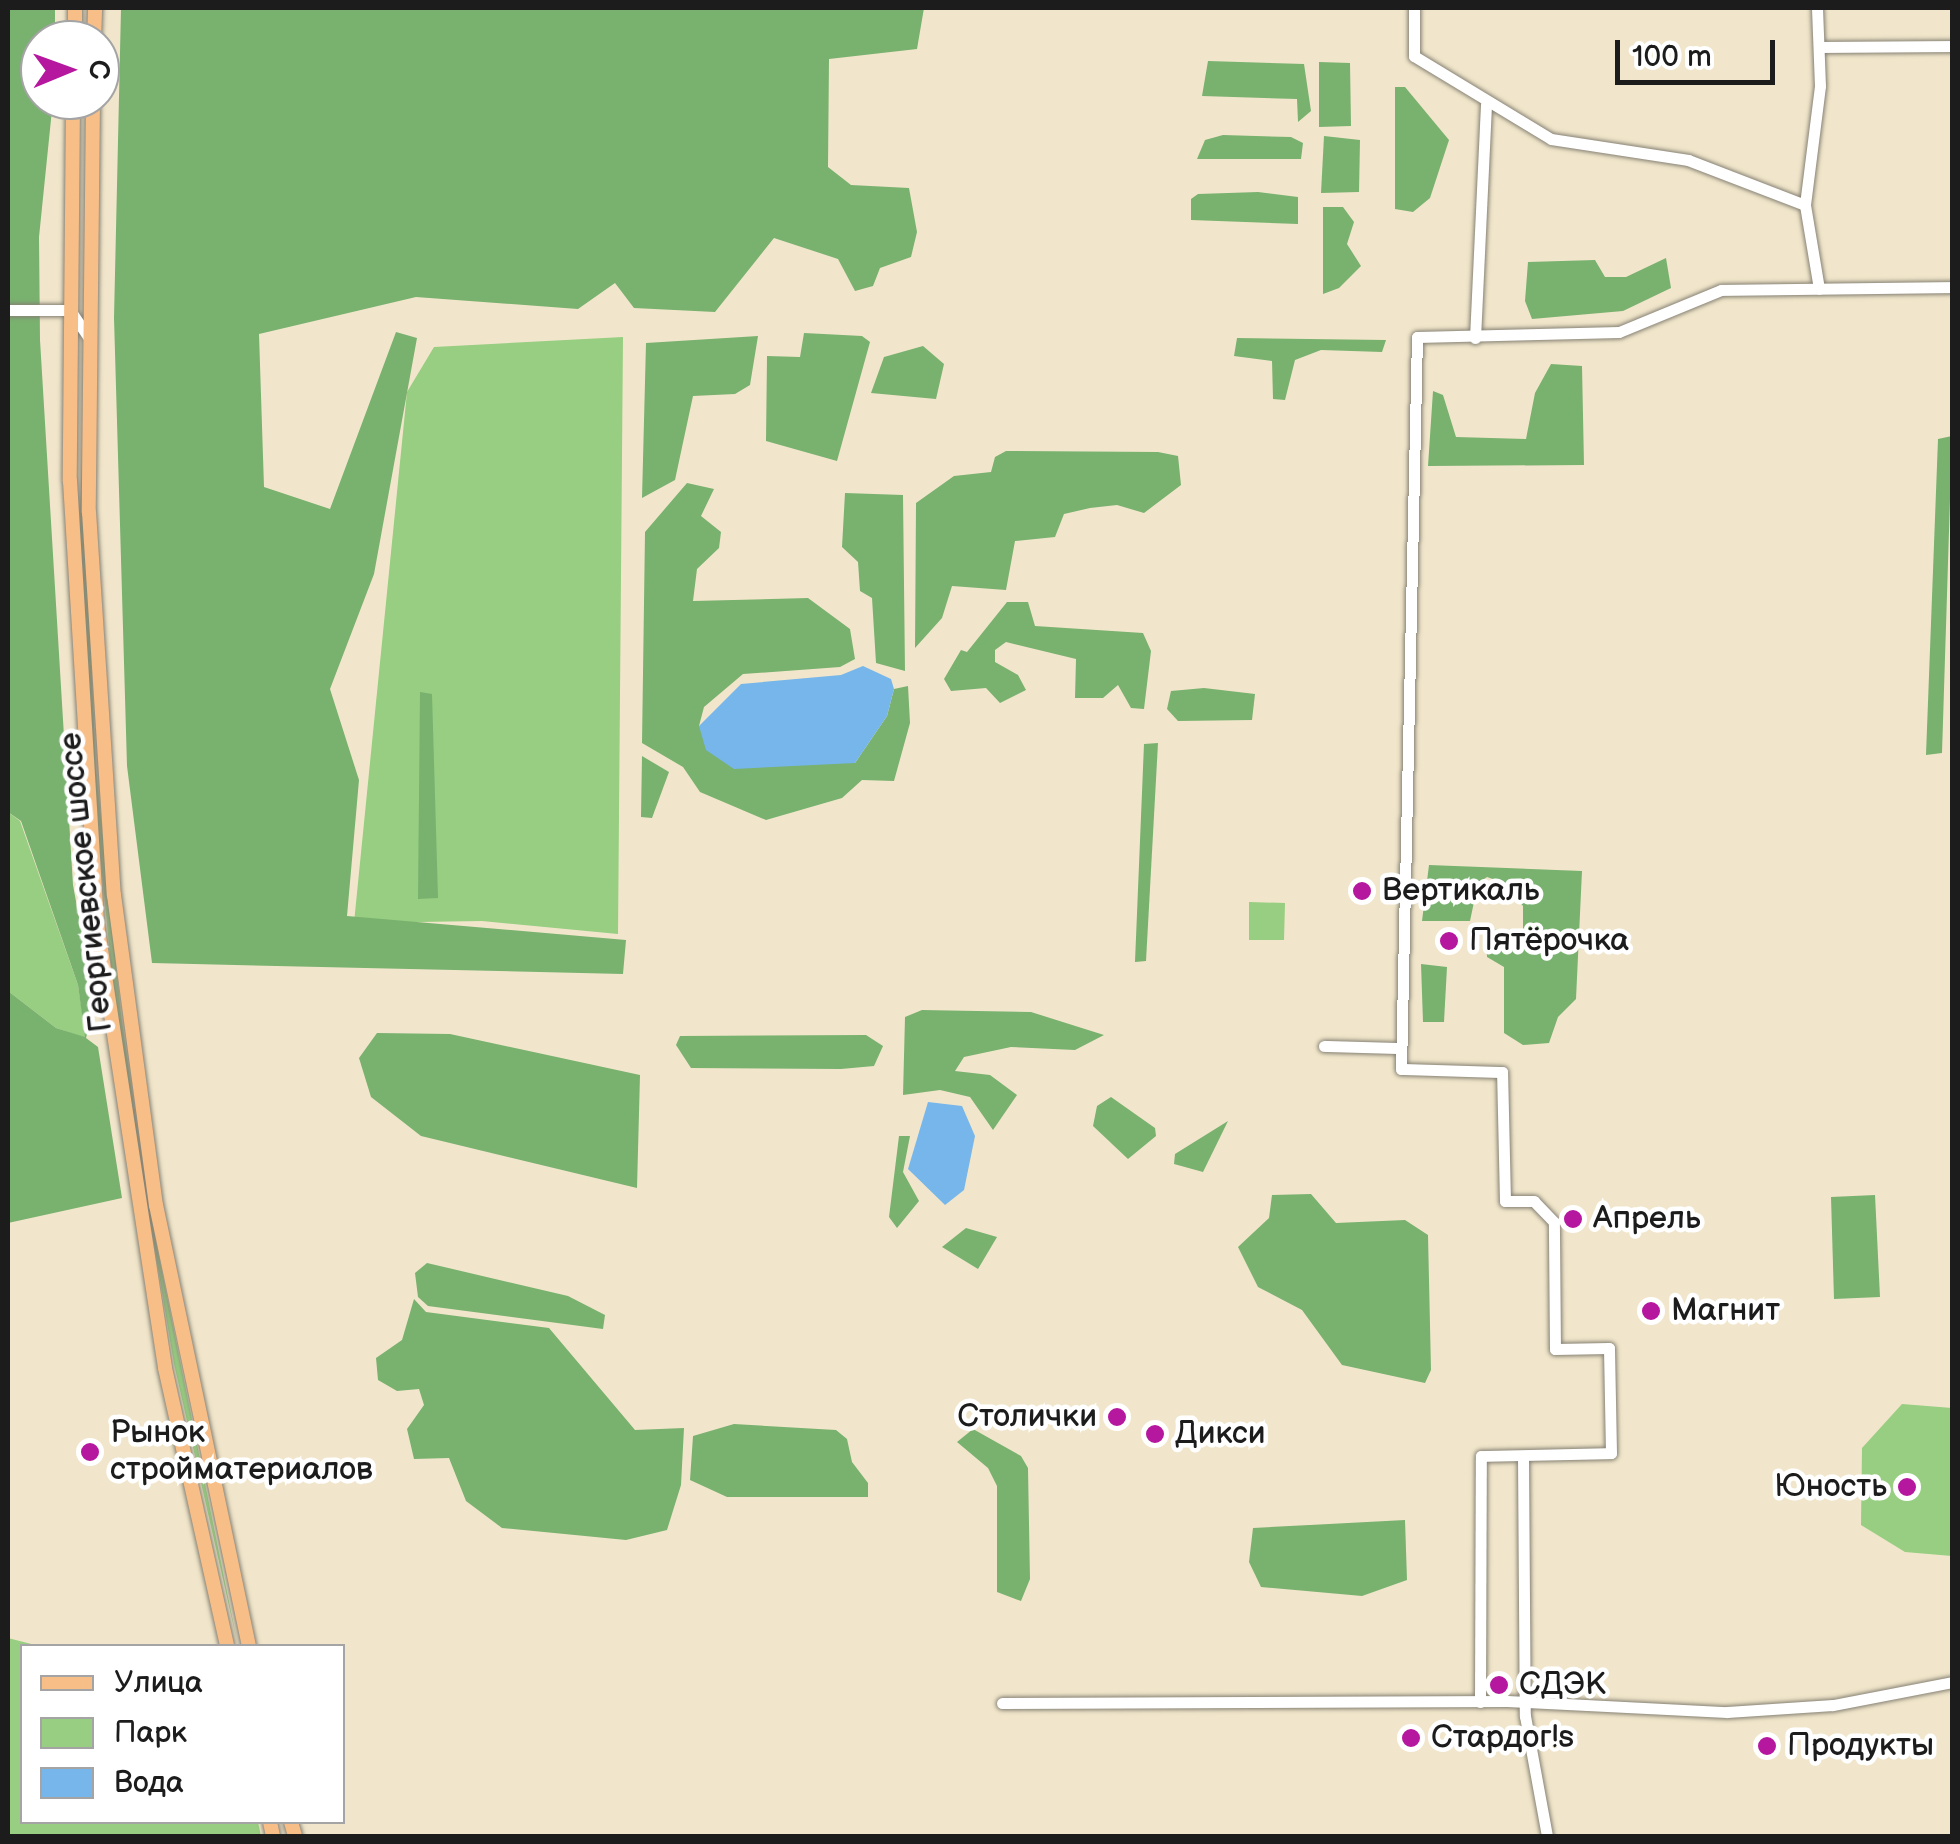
<!DOCTYPE html>
<meta charset="utf-8">
<style>
body{margin:0}
#map{position:relative;width:1960px;height:1844px;overflow:hidden;background:#f1e6cb;font-family:"Balsamiq Sans",sans-serif}
div>[style]{position:absolute}
[style*='--x']{left:calc(var(--x)*1px);top:calc(var(--y)*1px);width:calc(var(--w)*1px);rotate:calc(var(--a)*1deg)}
.green>*{inset:0;background:#97ce81}
.forest>*{inset:0;background:#79b16f}
.water>*{inset:0;background:#76b6ea}
.roads{filter:drop-shadow(0 0 2px #868174) drop-shadow(0 0 2px #868174)}
.minor>*{height:11px;margin:-5.5px;padding:0 5.5px;transform-origin:5.5px;border-radius:5.5px;background:#fff}
.major>*{height:14px;margin:-7px;padding:0 7px;transform-origin:7px;border-radius:7px;background:#f7be88}
.dots>*{width:28px;height:28px;translate:-50% -50%;box-sizing:border-box;border:5px solid #fff;border-radius:50%}
span{translate:-50% -50%;white-space:nowrap;text-align:center;line-height:1.15;-webkit-text-stroke:9px #fff;paint-order:stroke}
.street-label{font-size:32px;color:#1c1c1c}
.poi-label{font-size:32px;color:#1c1c1c}
.left{translate:0 -50%;text-align:left}
.right{translate:-100% -50%;text-align:right}
.frame{position:absolute;inset:0;border:10px solid #1c1c1c;pointer-events:none}
.legend{position:absolute;left:20px;top:1644px;width:325px;height:180px;box-sizing:border-box;background:#fff;border:2px solid #a4a4a4;margin:0;padding:12px 18px;list-style:none;font-size:30px;color:#1c1c1c}
.legend li{display:flex;align-items:center;gap:20px;height:50px}
.legend b{width:50px;border:2px solid #a4a4a4}
.north{position:absolute;left:20px;top:20px;width:100px;height:100px;box-sizing:border-box;background:#fff;border:2px solid #a4a4a4;border-radius:50%;rotate:89deg;font-size:28px;font-weight:700;line-height:40px;text-align:center;color:#1c1c1c}
.north::after{content:'';display:block;margin:auto;width:35px;height:45px;background:#b5179e;clip-path:polygon(50% 0,100% 100%,50% 72%,0 100%)}
.scale{position:absolute;left:1615px;top:40px;width:160px;height:45px;box-sizing:border-box;border:5px solid #1c1c1c;border-top:0;padding-left:12px;font-size:30px;line-height:35px;white-space:nowrap;color:#1c1c1c;-webkit-text-stroke:8px #fff;paint-order:stroke}
</style>
<div id="map">
<div class="green">
<i style="clip-path:polygon(623px 337px,618px 934px,482px 921px,354px 923px,407px 392px,434px 347px)"></i>
<i style="clip-path:polygon(82px 454px,96px 770px,121px 1014px,147px 1198px,237px 1641px,174px 1364px,116px 1016px,92px 771px,79px 557px)"></i>
<i style="clip-path:polygon(8px 812px,20px 821px,78px 985px,86px 1038px,56px 1028px,8px 991px)"></i>
<i style="clip-path:polygon(1249px 902px,1285px 903px,1284px 940px,1249px 940px)"></i>
<i style="clip-path:polygon(1902px 1404px,1952px 1408px,1952px 1556px,1905px 1552px,1861px 1525px,1862px 1448px)"></i>
<i style="clip-path:polygon(8px 1638px,39px 1646px,22px 1646px,22px 1822px,258px 1822px,261px 1836px,8px 1836px)"></i>
</div>
<div class="forest">
<i style="clip-path:polygon(8px 8px,55px 8px,55px 40px,40px 40px,40px 100px,53px 100px,39px 237px,40px 340px,73px 885px,95px 1005px,86px 1038px,98px 1047px,122px 1198px,8px 1223px,8px 991px,56px 1028px,85px 1037px,78px 985px,21px 821px,8px 812px)"></i>
<i style="clip-path:polygon(121px 8px,924px 8px,917px 49px,829px 59px,828px 167px,851px 185px,909px 188px,917px 232px,911px 257px,880px 268px,873px 286px,855px 291px,838px 259px,774px 238px,715px 312px,634px 308px,615px 283px,578px 309px,416px 297px,259px 334px,264px 487px,330px 509px,396px 332px,417px 338px,374px 574px,330px 689px,359px 780px,347px 916px,626px 940px,623px 974px,152px 963px,127px 766px,114px 318px)"></i>
<i style="clip-path:polygon(1208px 61px,1304px 64px,1311px 111px,1298px 122px,1297px 99px,1202px 96px)"></i>
<i style="clip-path:polygon(1319px 62px,1350px 63px,1351px 126px,1319px 127px)"></i>
<i style="clip-path:polygon(1395px 87px,1405px 87px,1449px 140px,1430px 198px,1413px 212px,1395px 209px)"></i>
<i style="clip-path:polygon(1223px 135px,1291px 137px,1303px 143px,1301px 159px,1197px 159px,1205px 140px)"></i>
<i style="clip-path:polygon(1324px 136px,1360px 140px,1359px 192px,1321px 193px)"></i>
<i style="clip-path:polygon(1258px 192px,1298px 197px,1298px 224px,1191px 220px,1191px 199px,1198px 194px)"></i>
<i style="clip-path:polygon(1323px 207px,1343px 207px,1354px 222px,1347px 244px,1361px 266px,1339px 288px,1323px 294px)"></i>
<i style="clip-path:polygon(1666px 258px,1671px 288px,1623px 311px,1532px 319px,1525px 301px,1528px 262px,1595px 260px,1605px 277px,1626px 277px)"></i>
<i style="clip-path:polygon(804px 333px,862px 336px,870px 342px,837px 461px,766px 441px,767px 356px,800px 357px)"></i>
<i style="clip-path:polygon(758px 336px,750px 385px,735px 394px,693px 396px,675px 480px,642px 498px,646px 343px)"></i>
<i style="clip-path:polygon(1237px 338px,1386px 340px,1382px 352px,1321px 350px,1295px 360px,1285px 400px,1273px 399px,1272px 361px,1234px 356px)"></i>
<i style="clip-path:polygon(923px 346px,944px 364px,936px 399px,871px 393px,884px 357px)"></i>
<i style="clip-path:polygon(1551px 364px,1582px 366px,1584px 465px,1428px 466px,1433px 391px,1443px 395px,1456px 437px,1526px 439px,1535px 393px)"></i>
<i style="clip-path:polygon(1952px 436px,1942px 753px,1926px 755px,1938px 439px)"></i>
<i style="clip-path:polygon(1006px 451px,1158px 452px,1178px 456px,1181px 485px,1144px 513px,1117px 505px,1090px 508px,1064px 514px,1055px 537px,1015px 541px,1006px 590px,952px 586px,942px 618px,915px 648px,916px 503px,954px 476px,991px 472px,995px 457px)"></i>
<i style="clip-path:polygon(687px 483px,714px 489px,701px 516px,721px 532px,719px 548px,697px 569px,693px 601px,808px 598px,850px 629px,855px 659px,840px 667px,743px 674px,704px 707px,699px 726px,855px 763px,887px 716px,894px 689px,908px 686px,910px 723px,894px 781px,862px 780px,842px 798px,766px 820px,700px 792px,683px 767px,642px 743px,645px 532px)"></i>
<i style="clip-path:polygon(845px 493px,903px 495px,905px 671px,876px 663px,872px 598px,860px 591px,858px 562px,842px 547px)"></i>
<i style="clip-path:polygon(1007px 602px,1028px 602px,1035px 626px,1143px 633px,1151px 651px,1144px 709px,1131px 708px,1118px 685px,1103px 698px,1075px 698px,1076px 659px,1006px 642px,995px 650px,995px 662px,1018px 675px,1026px 690px,1000px 703px,986px 688px,951px 691px,944px 679px,961px 650px,967px 652px)"></i>
<i style="clip-path:polygon(1204px 688px,1255px 694px,1252px 720px,1178px 721px,1167px 709px,1171px 691px)"></i>
<i style="clip-path:polygon(420px 692px,432px 694px,438px 898px,418px 899px)"></i>
<i style="clip-path:polygon(1158px 743px,1146px 961px,1135px 962px,1144px 744px)"></i>
<i style="clip-path:polygon(642px 756px,669px 772px,652px 818px,641px 817px)"></i>
<i style="clip-path:polygon(1429px 865px,1582px 871px,1576px 999px,1558px 1017px,1549px 1043px,1523px 1045px,1504px 1033px,1504px 967px,1487px 957px,1486px 930px,1523px 929px,1523px 906px,1504px 883px,1487px 877px,1478px 883px,1470px 921px,1422px 921px)"></i>
<i style="clip-path:polygon(1421px 964px,1447px 967px,1444px 1022px,1423px 1022px)"></i>
<i style="clip-path:polygon(922px 1010px,1031px 1012px,1104px 1035px,1075px 1050px,1011px 1047px,964px 1057px,955px 1071px,990px 1075px,1017px 1095px,993px 1130px,970px 1097px,940px 1090px,903px 1095px,905px 1017px)"></i>
<i style="clip-path:polygon(377px 1033px,450px 1034px,640px 1075px,637px 1188px,421px 1136px,371px 1097px,359px 1058px)"></i>
<i style="clip-path:polygon(866px 1035px,883px 1046px,874px 1066px,841px 1069px,691px 1068px,676px 1045px,680px 1036px)"></i>
<i style="clip-path:polygon(1111px 1097px,1155px 1128px,1156px 1136px,1128px 1159px,1093px 1126px,1097px 1106px)"></i>
<i style="clip-path:polygon(1228px 1121px,1203px 1172px,1174px 1164px,1175px 1154px)"></i>
<i style="clip-path:polygon(899px 1136px,910px 1136px,903px 1172px,919px 1201px,897px 1228px,889px 1217px)"></i>
<i style="clip-path:polygon(1311px 1194px,1336px 1223px,1405px 1220px,1428px 1235px,1431px 1370px,1425px 1383px,1342px 1365px,1302px 1310px,1258px 1287px,1238px 1247px,1269px 1218px,1272px 1195px)"></i>
<i style="clip-path:polygon(1875px 1195px,1880px 1297px,1834px 1299px,1831px 1197px)"></i>
<i style="clip-path:polygon(966px 1228px,997px 1237px,978px 1269px,942px 1247px)"></i>
<i style="clip-path:polygon(427px 1263px,568px 1296px,605px 1315px,603px 1329px,428px 1306px,418px 1297px,415px 1273px)"></i>
<i style="clip-path:polygon(414px 1299px,426px 1312px,549px 1328px,635px 1430px,684px 1428px,681px 1485px,667px 1530px,626px 1540px,502px 1528px,466px 1501px,449px 1458px,414px 1459px,407px 1429px,424px 1405px,419px 1389px,397px 1391px,378px 1380px,376px 1358px,402px 1340px)"></i>
<i style="clip-path:polygon(734px 1424px,836px 1430px,847px 1439px,852px 1462px,868px 1483px,868px 1497px,727px 1497px,690px 1480px,693px 1436px)"></i>
<i style="clip-path:polygon(973px 1429px,1021px 1456px,1028px 1468px,1030px 1579px,1021px 1601px,997px 1592px,997px 1486px,988px 1468px,957px 1442px)"></i>
<i style="clip-path:polygon(1405px 1520px,1407px 1580px,1362px 1596px,1261px 1587px,1249px 1562px,1253px 1528px)"></i>
</div>
<div class="water">
<i style="clip-path:polygon(863px 666px,891px 679px,894px 689px,887px 716px,855px 763px,734px 769px,706px 750px,699px 726px,741px 684px,841px 675px)"></i>
<i style="clip-path:polygon(928px 1102px,962px 1106px,975px 1136px,964px 1190px,945px 1205px,908px 1169px)"></i>
</div>
<div class="roads">
<div class="minor">
<i style="--x:1414;--y:8;--w:48;--a:90"></i>
<i style="--x:1414;--y:56;--w:160;--a:31.2"></i>
<i style="--x:1551;--y:139;--w:139;--a:8.7"></i>
<i style="--x:1688;--y:160;--w:125;--a:21"></i>
<i style="--x:1817;--y:8;--w:78;--a:87.8"></i>
<i style="--x:1820;--y:86;--w:120;--a:97.2"></i>
<i style="--x:1805;--y:205;--w:85;--a:80.5"></i>
<i style="--x:1823;--y:47;--w:129;--a:-0.4"></i>
<i style="--x:8;--y:310;--w:62;--a:0"></i>
<i style="--x:70;--y:310;--w:32;--a:56"></i>
<i style="--x:1475;--y:338;--w:234;--a:-87.3"></i>
<i style="--x:1324;--y:1046;--w:76;--a:1.5"></i>
<i style="--x:1523;--y:1457;--w:259;--a:89.6"></i>
<i style="--x:1525;--y:1716;--w:122;--a:79.6"></i>
<i style="--x:1480;--y:1702;--w:246;--a:-89.8"></i>
<i style="--x:1481;--y:1456;--w:130;--a:-1.3"></i>
<i style="--x:1611;--y:1453;--w:105;--a:-91.1"></i>
<i style="--x:1609;--y:1348;--w:54;--a:178.9"></i>
<i style="--x:1555;--y:1349;--w:127;--a:-90.5"></i>
<i style="--x:1554;--y:1222;--w:29;--a:-134"></i>
<i style="--x:1534;--y:1201;--w:29;--a:180"></i>
<i style="--x:1505;--y:1201;--w:129;--a:-91.3"></i>
<i style="--x:1502;--y:1072;--w:101;--a:-178.3"></i>
<i style="--x:1401;--y:1069;--w:732;--a:-88.75"></i>
<i style="--x:1417;--y:337;--w:202;--a:-1.4"></i>
<i style="--x:1619;--y:332;--w:110;--a:-22.4"></i>
<i style="--x:1721;--y:290;--w:231;--a:-0.7"></i>
<i style="--x:1002;--y:1703;--w:505;--a:-0.23"></i>
<i style="--x:1507;--y:1701;--w:220;--a:2.9"></i>
<i style="--x:1727;--y:1712;--w:106;--a:-3.8"></i>
<i style="--x:1833;--y:1705;--w:121;--a:-10.9"></i>
</div>
<div class="major">
<i style="--x:75;--y:40;--w:32;--a:-90"></i>
<i style="--x:94;--y:40;--w:32;--a:-88"></i>
<i style="--x:73;--y:100;--w:381;--a:90.5"></i>
<i style="--x:70;--y:481;--w:443;--a:86.5"></i>
<i style="--x:97;--y:923;--w:450;--a:81.3"></i>
<i style="--x:165;--y:1368;--w:285;--a:77.4"></i>
<i style="--x:93;--y:100;--w:412;--a:90.6"></i>
<i style="--x:89;--y:512;--w:384;--a:86.3"></i>
<i style="--x:114;--y:895;--w:313;--a:82.3"></i>
<i style="--x:156;--y:1205;--w:451;--a:78.1"></i>
<i style="--x:270;--y:1822;--w:14;--a:78"></i>
<i style="--x:291;--y:1822;--w:15;--a:74"></i>
</div>
</div>
<div class="dots">
<i style="left:1362px;top:891px;background:#b5179e"></i>
<i style="left:1449px;top:941px;background:#b5179e"></i>
<i style="left:1573px;top:1219px;background:#b5179e"></i>
<i style="left:1651px;top:1311px;background:#b5179e"></i>
<i style="left:1117px;top:1417px;background:#b5179e"></i>
<i style="left:1155px;top:1434px;background:#b5179e"></i>
<i style="left:90px;top:1452px;background:#b5179e"></i>
<i style="left:1907px;top:1487px;background:#b5179e"></i>
<i style="left:1499px;top:1685px;background:#b5179e"></i>
<i style="left:1411px;top:1738px;background:#b5179e"></i>
<i style="left:1767px;top:1746px;background:#b5179e"></i>
</div>
<div class="street-label">
<span style="left:87px;top:882px;rotate:-96deg">Георгиевское шоссе</span>
</div>
<div class="poi-label">
<span class="left" style="left:1382px;top:891px">Вертикаль</span>
<span class="left" style="left:1469px;top:941px">Пятёрочка</span>
<span class="left" style="left:1593px;top:1219px">Апрель</span>
<span class="left" style="left:1671px;top:1311px">Магнит</span>
<span class="right" style="left:1097px;top:1417px">Столички</span>
<span class="left" style="left:110px;top:1452px">Рынок<br>стройматериалов</span>
<span class="left" style="left:1175px;top:1434px">Дикси</span>
<span class="right" style="left:1887px;top:1487px">Юность</span>
<span class="left" style="left:1519px;top:1685px">СДЭК</span>
<span class="left" style="left:1431px;top:1738px">Стардог!s</span>
<span class="left" style="left:1787px;top:1746px">Продукты</span>
</div>
<div class="frame"></div>
<ul class="legend">
<li><b style="height:12px;background:#f7be88"></b>Улица</li>
<li><b style="height:28px;background:#97ce81"></b>Парк</li>
<li><b style="height:28px;background:#76b6ea"></b>Вода</li>
</ul>
<div class="north">С</div>
<div class="scale">100 m</div>
</div>
